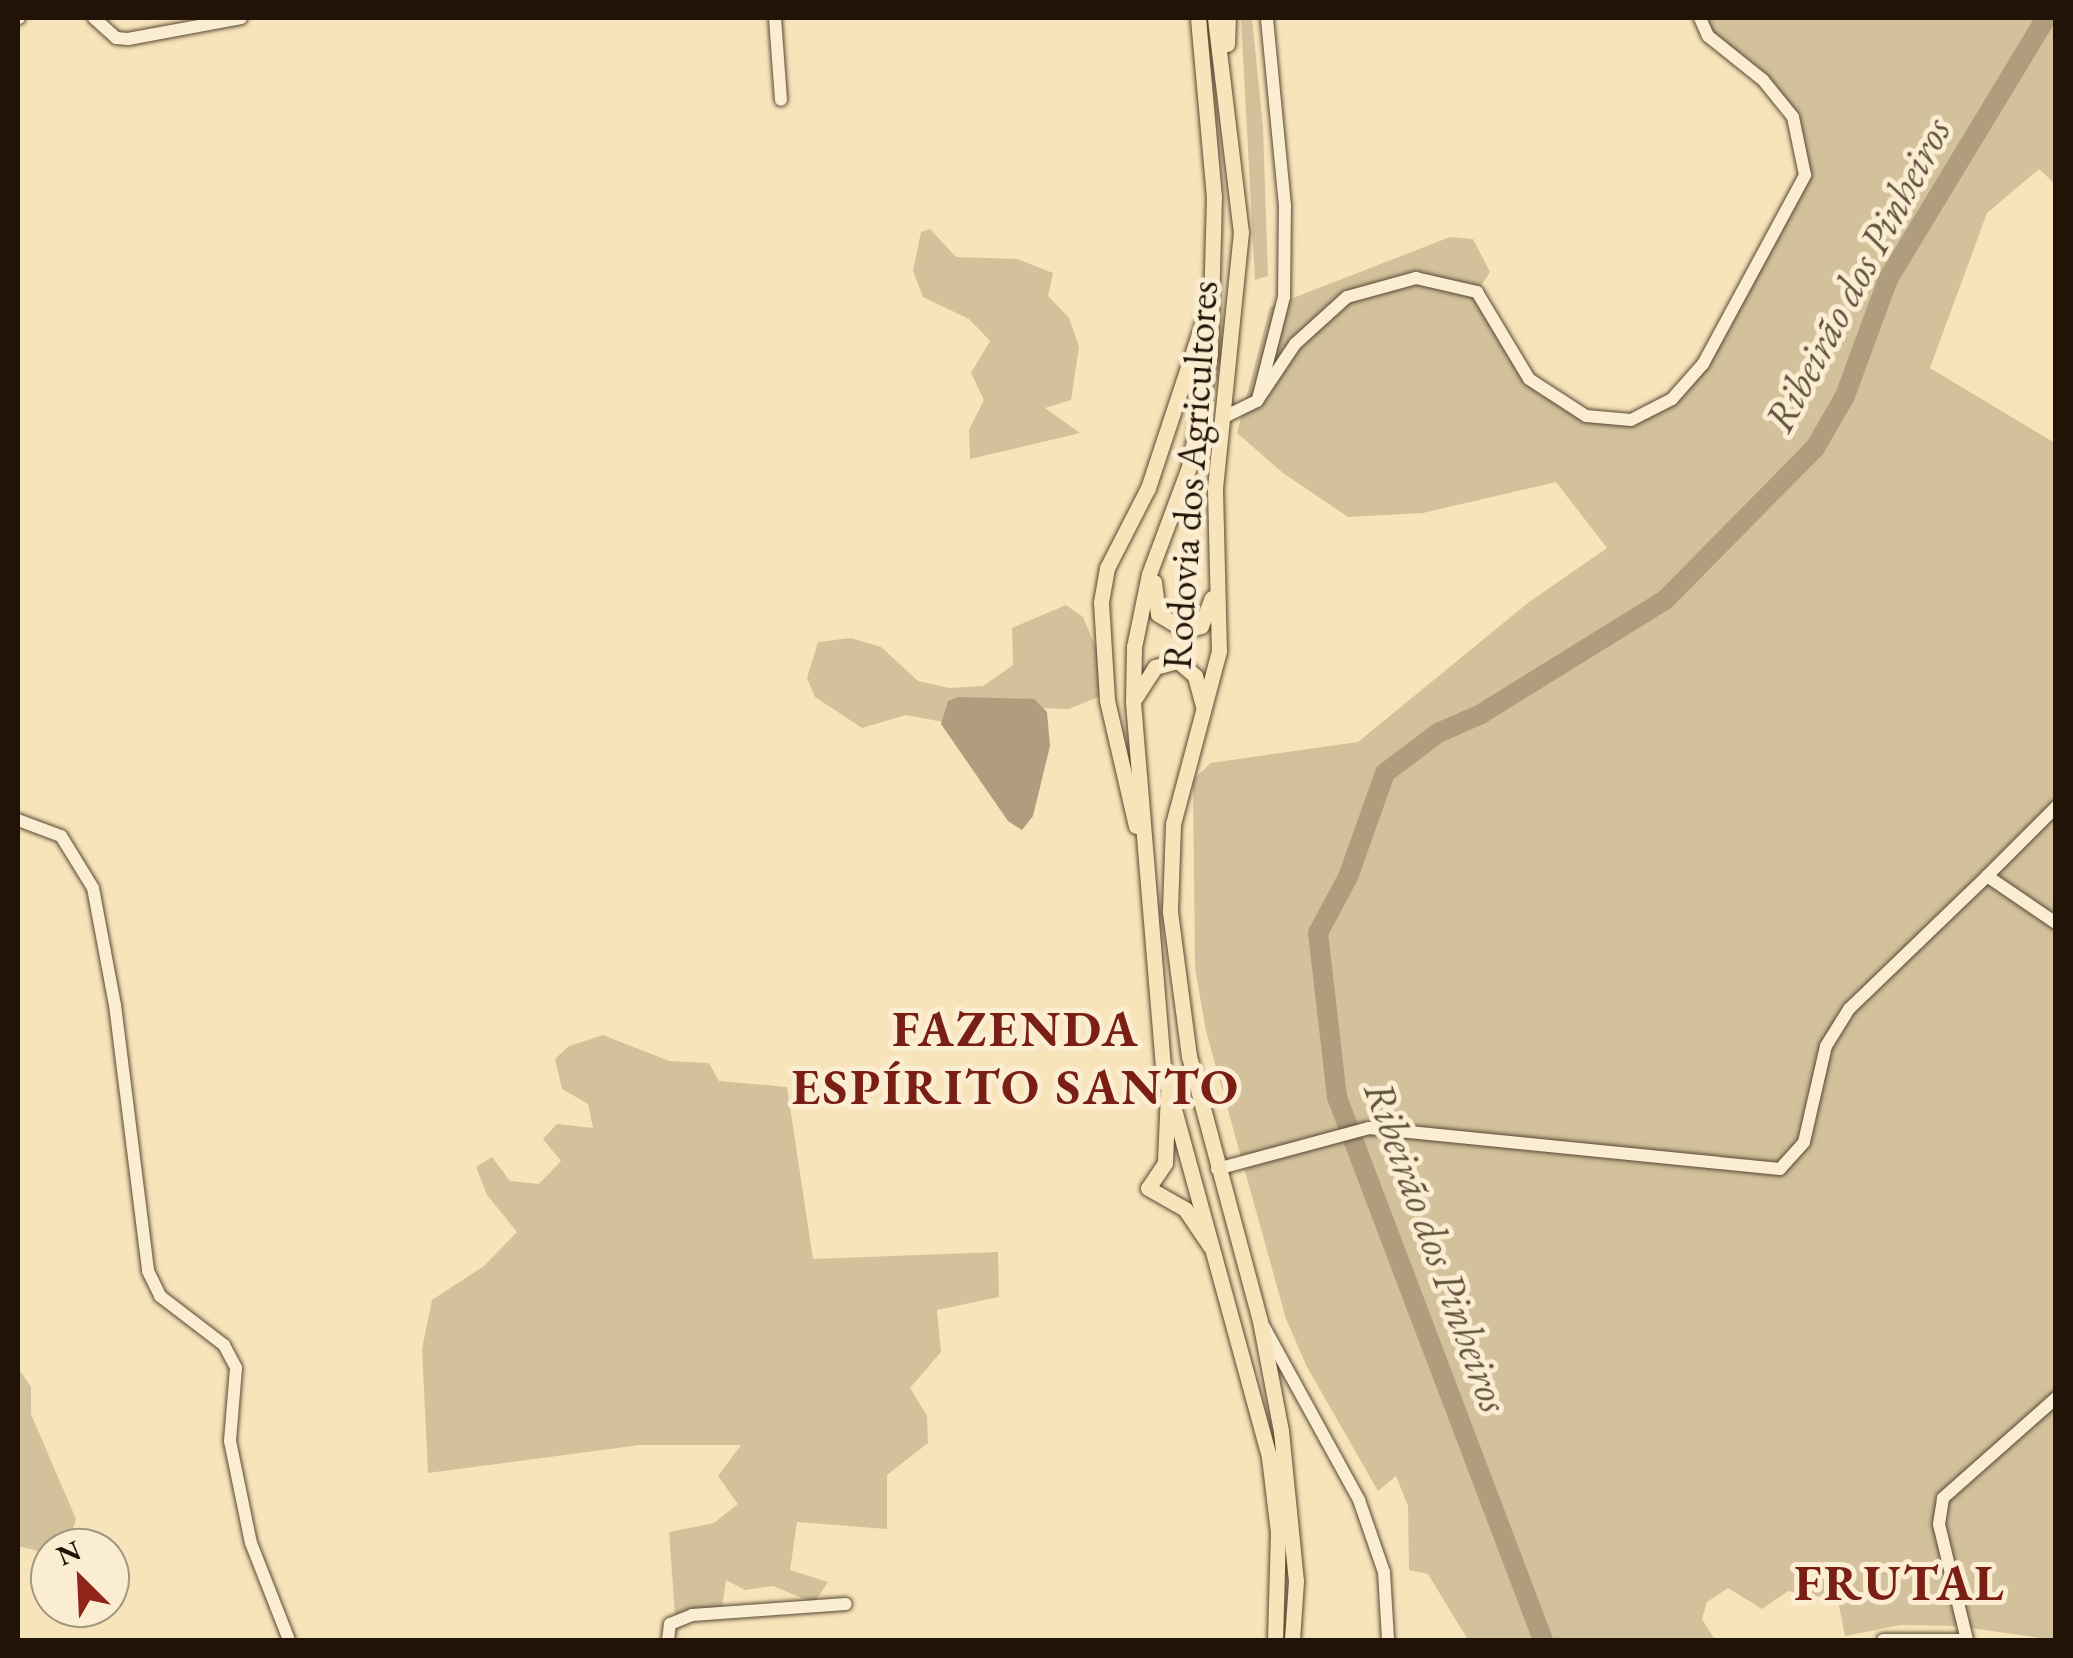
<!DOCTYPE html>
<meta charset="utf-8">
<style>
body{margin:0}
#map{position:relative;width:2073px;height:1658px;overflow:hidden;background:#f8e4ba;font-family:"EB Garamond",serif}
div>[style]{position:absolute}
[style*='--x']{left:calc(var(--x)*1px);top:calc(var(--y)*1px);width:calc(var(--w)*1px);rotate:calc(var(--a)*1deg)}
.green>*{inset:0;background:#d3c19c}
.water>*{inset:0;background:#af9d7d}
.river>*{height:20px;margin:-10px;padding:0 10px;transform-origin:10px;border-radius:10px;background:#af9d7d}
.roads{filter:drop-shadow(0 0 2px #574834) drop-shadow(0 0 2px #574834)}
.minor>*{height:12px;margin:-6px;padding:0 6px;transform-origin:6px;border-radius:6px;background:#faedd2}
.major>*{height:15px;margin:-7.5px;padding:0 7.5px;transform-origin:7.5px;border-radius:7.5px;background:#f8e4ba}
span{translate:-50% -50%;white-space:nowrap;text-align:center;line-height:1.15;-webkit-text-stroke:10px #faedd2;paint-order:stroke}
.street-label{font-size:40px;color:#211407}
.water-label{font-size:42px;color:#61523c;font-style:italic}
.district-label{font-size:50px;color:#7a1f14;font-weight:700;letter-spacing:2.5px}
.frame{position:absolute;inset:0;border:20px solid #211407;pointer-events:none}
.north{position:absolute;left:30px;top:1528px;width:100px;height:100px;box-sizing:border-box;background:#faedd2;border:2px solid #a39681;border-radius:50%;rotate:336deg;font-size:28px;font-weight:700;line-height:40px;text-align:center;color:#211407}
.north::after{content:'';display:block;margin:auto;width:35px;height:45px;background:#8f2418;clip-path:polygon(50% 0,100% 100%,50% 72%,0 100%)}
</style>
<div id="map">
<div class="green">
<i style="clip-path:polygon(1241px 18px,1252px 18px,1263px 127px,1268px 276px,1255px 280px)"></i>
<i style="clip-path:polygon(1700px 18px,2055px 18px,2055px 184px,2039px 169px,1987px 213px,1930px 368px,2055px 443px,2055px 1640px,1956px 1626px,1900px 1625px,1845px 1636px,1838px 1600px,1788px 1591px,1762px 1609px,1728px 1588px,1707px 1602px,1702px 1619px,1715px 1640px,1468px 1640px,1428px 1574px,1409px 1570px,1408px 1506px,1396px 1476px,1378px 1491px,1307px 1367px,1286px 1319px,1206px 1031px,1195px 968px,1193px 780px,1211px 763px,1358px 742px,1529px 602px,1607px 548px,1556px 482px,1423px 513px,1348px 517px,1283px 473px,1237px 433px,1270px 307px,1450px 237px,1473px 239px,1490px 272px,1477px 292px,1519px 365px,1564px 406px,1631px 420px,1685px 386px,1805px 175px,1781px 101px,1722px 49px)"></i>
<i style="clip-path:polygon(930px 229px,956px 257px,1017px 259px,1053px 273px,1048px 296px,1069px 318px,1079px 347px,1071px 400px,1045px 408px,1080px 433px,970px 459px,969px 430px,984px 400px,971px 373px,990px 341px,969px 319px,923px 297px,913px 271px,921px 232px)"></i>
<i style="clip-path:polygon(1066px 605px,1083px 617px,1107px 674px,1108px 693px,1069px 709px,1012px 707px,943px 722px,906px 715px,862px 728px,815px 697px,807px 678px,818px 642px,851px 638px,881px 647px,918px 681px,949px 688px,983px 686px,1013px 665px,1012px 628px)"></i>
<i style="clip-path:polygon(603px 1035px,669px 1061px,709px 1063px,719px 1081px,787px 1087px,813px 1259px,998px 1252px,999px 1297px,937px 1310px,941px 1352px,910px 1388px,927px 1416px,928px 1443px,887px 1475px,887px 1529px,797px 1522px,790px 1570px,828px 1582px,814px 1603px,773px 1586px,745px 1590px,726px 1580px,722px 1607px,675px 1615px,669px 1532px,714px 1523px,738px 1504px,718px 1476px,741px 1445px,640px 1445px,428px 1473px,422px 1349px,432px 1300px,484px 1266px,517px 1232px,487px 1195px,476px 1167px,492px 1157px,510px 1181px,539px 1184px,561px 1161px,543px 1139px,557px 1124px,593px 1128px,588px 1104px,562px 1089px,555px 1059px,569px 1046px)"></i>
<i style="clip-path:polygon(18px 1368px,31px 1387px,31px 1414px,76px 1519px,67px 1548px,50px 1548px,50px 1554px,18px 1546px)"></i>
</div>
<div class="water">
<i style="clip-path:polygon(958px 697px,1034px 699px,1047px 712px,1050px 746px,1033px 816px,1022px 830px,1008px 821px,941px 724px,948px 701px)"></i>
</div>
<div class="river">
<i style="--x:1543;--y:1640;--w:581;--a:-110.78"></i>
<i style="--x:1337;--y:1097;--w:165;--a:-96.6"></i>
<i style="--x:1318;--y:933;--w:64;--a:-61.8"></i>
<i style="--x:1348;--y:877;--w:110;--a:-70.4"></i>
<i style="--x:1385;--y:773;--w:66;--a:-37"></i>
<i style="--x:1438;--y:733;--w:47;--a:-23.8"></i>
<i style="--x:1481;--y:714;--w:216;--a:-31.8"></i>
<i style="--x:1665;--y:600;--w:214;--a:-45.4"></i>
<i style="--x:1815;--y:448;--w:60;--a:-60"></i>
<i style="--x:1845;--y:396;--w:125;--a:-69.8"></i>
<i style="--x:1888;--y:279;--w:305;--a:-58.8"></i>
</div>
<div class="roads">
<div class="minor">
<i style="--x:18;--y:18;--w:1;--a:0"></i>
<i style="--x:94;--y:18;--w:30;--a:42"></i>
<i style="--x:116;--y:38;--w:12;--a:5"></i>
<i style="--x:128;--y:39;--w:115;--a:-10.5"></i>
<i style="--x:775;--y:18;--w:82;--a:85.8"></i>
<i style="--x:1258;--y:399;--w:105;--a:-75.7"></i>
<i style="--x:1284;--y:297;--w:91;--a:-89.4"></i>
<i style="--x:1285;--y:206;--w:189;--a:-95.5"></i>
<i style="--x:1222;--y:418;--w:39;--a:-26"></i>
<i style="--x:1257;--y:401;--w:69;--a:-56.3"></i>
<i style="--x:1295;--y:344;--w:70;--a:-42.1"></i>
<i style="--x:1347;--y:297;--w:72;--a:-15.4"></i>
<i style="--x:1416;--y:278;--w:63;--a:12.9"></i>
<i style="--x:1477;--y:292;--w:101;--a:59.1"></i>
<i style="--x:1529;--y:379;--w:68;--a:33"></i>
<i style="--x:1586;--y:416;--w:45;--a:5.1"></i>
<i style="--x:1631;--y:420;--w:46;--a:-27.1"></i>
<i style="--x:1672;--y:399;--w:47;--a:-48.5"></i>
<i style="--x:1703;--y:364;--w:215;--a:-61.6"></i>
<i style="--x:1805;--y:175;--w:59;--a:-101.7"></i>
<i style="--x:1793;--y:117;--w:48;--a:-129"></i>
<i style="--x:1763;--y:80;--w:70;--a:-141.3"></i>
<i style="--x:1708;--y:36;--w:20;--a:-114"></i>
<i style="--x:18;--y:820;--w:46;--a:20.4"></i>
<i style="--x:61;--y:836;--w:61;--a:58.4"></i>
<i style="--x:93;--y:888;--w:119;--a:79.4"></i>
<i style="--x:115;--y:1005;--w:268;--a:82.9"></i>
<i style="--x:148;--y:1271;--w:28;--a:64"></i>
<i style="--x:160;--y:1296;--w:81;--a:37.4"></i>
<i style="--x:224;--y:1345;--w:26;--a:62"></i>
<i style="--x:236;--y:1368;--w:73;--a:94.7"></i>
<i style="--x:230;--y:1441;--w:104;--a:78.4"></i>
<i style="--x:251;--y:1543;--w:104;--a:68.6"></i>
<i style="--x:1987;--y:876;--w:98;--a:-45"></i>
<i style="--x:1217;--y:1169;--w:157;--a:-15.1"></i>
<i style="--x:1369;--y:1128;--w:413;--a:5.7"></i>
<i style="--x:1780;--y:1169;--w:36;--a:-48"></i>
<i style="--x:1804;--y:1142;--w:98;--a:-77.1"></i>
<i style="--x:1826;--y:1046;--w:44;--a:-58.1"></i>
<i style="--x:1849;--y:1009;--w:192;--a:-43.9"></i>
<i style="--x:1987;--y:876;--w:83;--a:34.3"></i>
<i style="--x:1264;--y:1327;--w:197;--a:61.2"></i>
<i style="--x:1359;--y:1500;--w:76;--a:70.9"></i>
<i style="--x:1384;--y:1572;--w:68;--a:86.6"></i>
<i style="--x:668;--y:1640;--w:16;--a:-83"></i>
<i style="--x:670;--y:1624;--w:24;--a:-22"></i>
<i style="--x:692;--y:1615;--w:154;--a:-4.1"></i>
<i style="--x:1883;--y:1640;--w:78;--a:0"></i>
<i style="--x:1967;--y:1640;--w:119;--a:-103.6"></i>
<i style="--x:1939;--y:1524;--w:26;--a:-81"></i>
<i style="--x:1943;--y:1498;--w:151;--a:-41.5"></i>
</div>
<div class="major">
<i style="--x:1198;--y:18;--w:179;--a:84.9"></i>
<i style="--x:1214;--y:196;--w:157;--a:91.5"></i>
<i style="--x:1210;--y:353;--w:116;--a:100.4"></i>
<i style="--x:1189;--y:467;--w:114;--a:110.5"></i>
<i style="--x:1149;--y:574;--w:75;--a:101.6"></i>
<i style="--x:1134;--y:647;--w:55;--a:91"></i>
<i style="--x:1133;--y:702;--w:368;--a:85.3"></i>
<i style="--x:1163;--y:1069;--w:402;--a:74.7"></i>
<i style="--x:1269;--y:1457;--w:76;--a:83.2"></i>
<i style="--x:1278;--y:1532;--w:108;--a:91.6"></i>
<i style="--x:1215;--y:18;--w:216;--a:83.1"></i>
<i style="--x:1241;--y:232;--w:258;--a:95.8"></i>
<i style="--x:1215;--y:489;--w:162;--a:88.6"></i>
<i style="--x:1219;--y:651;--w:179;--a:104.9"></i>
<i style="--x:1173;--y:824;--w:88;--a:92"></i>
<i style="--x:1170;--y:912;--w:145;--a:82.5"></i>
<i style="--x:1189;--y:1056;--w:274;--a:75"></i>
<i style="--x:1260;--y:1321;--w:112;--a:79.2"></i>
<i style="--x:1281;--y:1431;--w:151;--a:84.3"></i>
<i style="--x:1296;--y:1581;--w:59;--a:93.9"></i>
<i style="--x:1227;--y:44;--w:26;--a:-88"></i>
<i style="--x:1154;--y:582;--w:32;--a:83"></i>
<i style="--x:1158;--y:614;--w:31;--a:31"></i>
<i style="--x:1185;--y:630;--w:16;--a:-14"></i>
<i style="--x:1201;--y:626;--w:30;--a:-69"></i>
<i style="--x:1135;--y:698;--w:37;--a:-57"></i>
<i style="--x:1155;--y:667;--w:24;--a:-15"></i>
<i style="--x:1178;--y:661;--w:23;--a:41"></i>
<i style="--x:1195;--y:676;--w:31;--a:75"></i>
<i style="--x:1136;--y:826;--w:129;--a:-103"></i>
<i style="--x:1107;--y:700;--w:98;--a:-93.5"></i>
<i style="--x:1101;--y:602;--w:35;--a:-80"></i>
<i style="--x:1107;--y:568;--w:90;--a:-62.9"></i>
<i style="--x:1148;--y:488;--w:184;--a:-71.7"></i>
<i style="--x:1168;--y:1093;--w:70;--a:92.5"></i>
<i style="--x:1165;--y:1163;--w:30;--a:124"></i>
<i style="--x:1148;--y:1188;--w:43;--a:29.6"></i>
<i style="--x:1185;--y:1209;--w:45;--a:56"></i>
</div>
</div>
<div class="street-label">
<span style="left:1190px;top:475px;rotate:-86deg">Rodovia dos Agricultores</span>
</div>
<div class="water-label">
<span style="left:1858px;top:275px;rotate:-62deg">Ribeirão dos Pinheiros</span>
<span style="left:1436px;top:1247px;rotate:70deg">Ribeirão dos Pinheiros</span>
</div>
<div class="district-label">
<span style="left:1016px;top:1057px">FAZENDA<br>ESPÍRITO SANTO</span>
<span style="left:1900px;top:1583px">FRUTAL</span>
</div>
<div class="frame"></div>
<div class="north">N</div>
</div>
